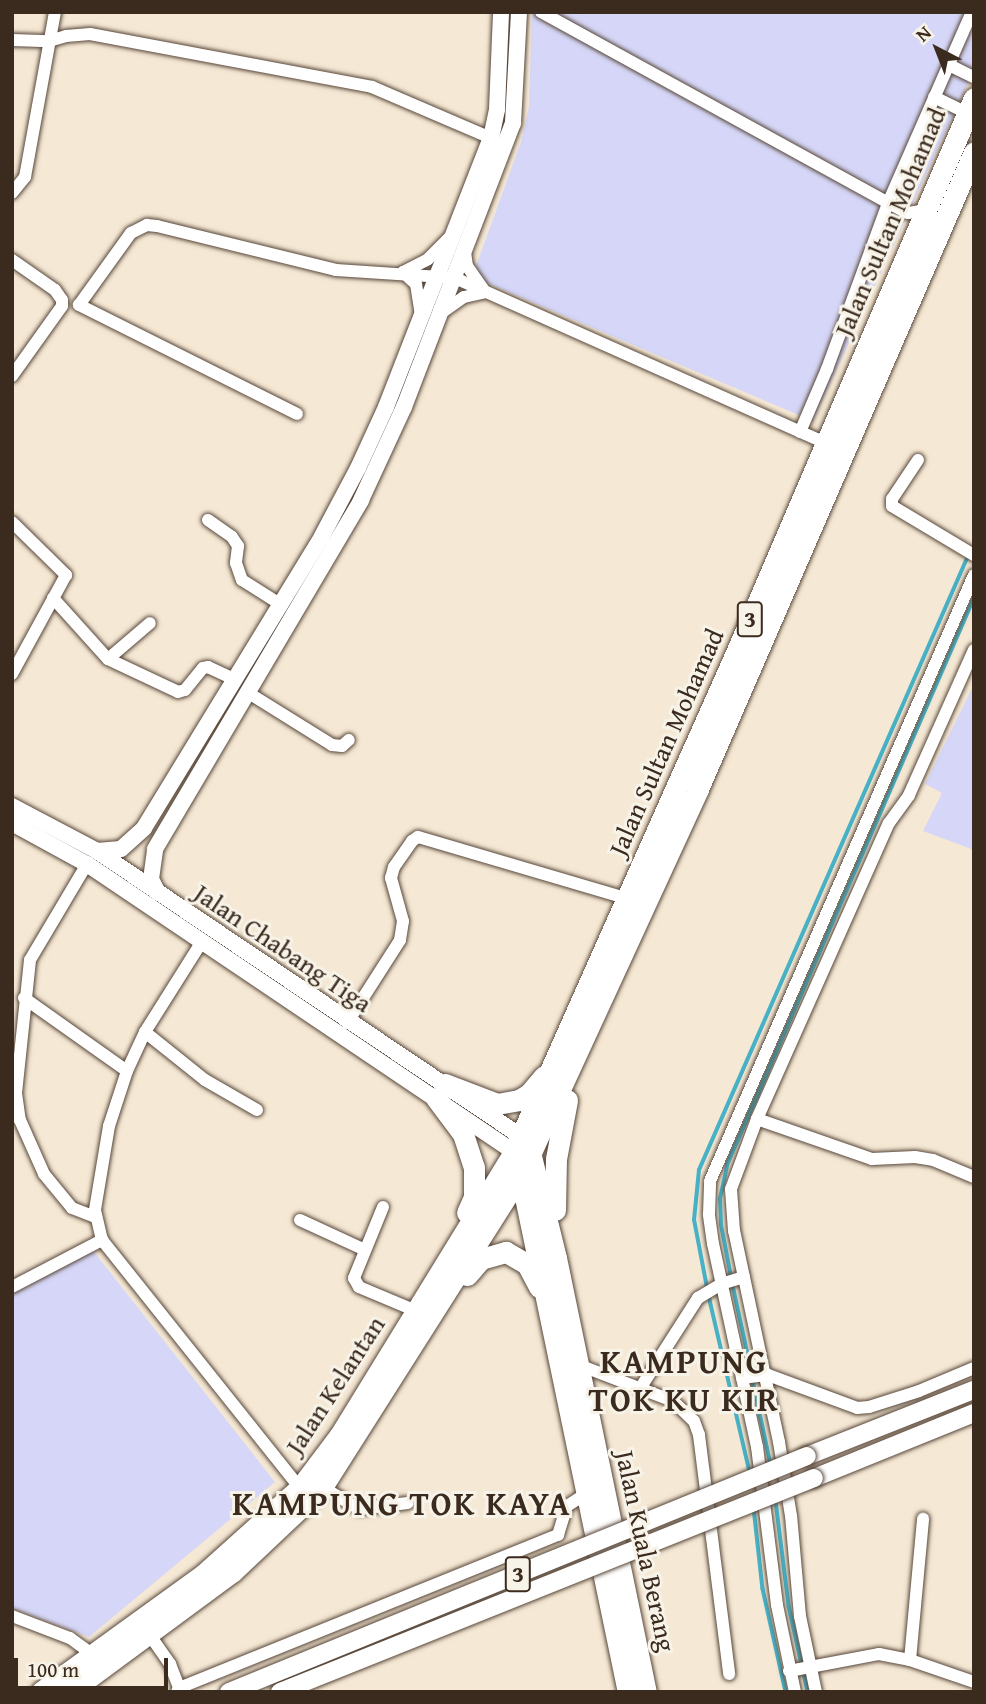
<!DOCTYPE html>
<style>
body{margin:0}
#map{position:relative;width:986px;height:1704px;overflow:hidden;background:#f5e8d4;font-family:"Gentium Book Plus",serif}
div>[style]{position:absolute}
[style*='--x']{left:calc(var(--x)*1px);top:calc(var(--y)*1px);width:calc(var(--w)*1px);rotate:calc(var(--a)*1deg)}
.built>*{inset:0;background:#d6d7f8}
.stream>*{height:3.5px;margin:-1.75px;padding:0 1.75px;transform-origin:1.75px;border-radius:1.75px;background:#47b1c5}
.roads{filter:drop-shadow(0 0 2px #574639) drop-shadow(0 0 2px #574639)}
.street>*{height:12px;margin:-6px;padding:0 6px;transform-origin:6px;border-radius:6px;background:#fff}
.secondary>*{height:16px;margin:-8px;padding:0 8px;transform-origin:8px;border-radius:8px;background:#fff}
.primary>*{height:18px;margin:-9px;padding:0 9px;transform-origin:9px;border-radius:9px;background:#fff}
.highway>*{height:21px;margin:-10.5px;padding:0 10.5px;transform-origin:10.5px;border-radius:10.5px;background:#fff}
.bridges{filter:drop-shadow(0 0 2px #574639) drop-shadow(0 0 2px #574639)}
.primary-bridge>*{height:18px;margin:-9px;padding:0 9px;transform-origin:9px;border-radius:9px;background:#fff}
span{translate:-50% -50%;white-space:nowrap;text-align:center;line-height:1.15;-webkit-text-stroke:6px #f7f3e8;paint-order:stroke}
.shield-label span{padding:2px 5px;background:#f7f3e8;border:2px solid;border-radius:5px;-webkit-text-stroke-width:0}
.shield-label{font-size:24px;color:#3b2a1e;font-weight:700}
.street-label{font-size:26px;color:#3b2a1e}
.district-label{font-size:33px;color:#3b2a1e;font-weight:700;letter-spacing:2px}
.frame{position:absolute;inset:0;border:14px solid #3b2a1e;pointer-events:none}
.north{position:absolute;left:902px;top:14px;width:70px;height:70px;-webkit-text-stroke:5px #f7f3e8;paint-order:stroke;rotate:318deg;font-size:19px;font-weight:700;line-height:28px;text-align:center;color:#3b2a1e}
.north::after{content:'';display:block;margin:auto;width:24px;height:32px;background:#3b2a1e;clip-path:polygon(50% 0,100% 100%,50% 72%,0 100%)}
.scale{position:absolute;left:14px;top:1658px;width:154px;height:32px;box-sizing:border-box;border:4px solid #3b2a1e;border-top:0;padding-left:9px;font-size:21px;line-height:24px;white-space:nowrap;color:#3b2a1e;-webkit-text-stroke:5px #f7f3e8;paint-order:stroke}
</style>
<div id="map">
<div class="built">
<i style="clip-path:polygon(532px 12px,974px 12px,974px 70px,813px 421px,482px 281px,476px 266px,521px 142px,529px 107px)"></i>
<i style="clip-path:polygon(974px 684px,974px 850px,923px 831px,942px 793px,925px 784px)"></i>
<i style="clip-path:polygon(91px 1248px,275px 1482px,89px 1637px,12px 1608px,12px 1288px)"></i>
</div>
<div class="stream">
<i style="--x:731;--y:1277;--w:53;--a:-100.9"></i>
<i style="--x:721;--y:1225;--w:26;--a:-92"></i>
<i style="--x:720;--y:1199;--w:35;--a:-78"></i>
<i style="--x:727;--y:1165;--w:618;--a:-66.46"></i>
<i style="--x:733;--y:1285;--w:90;--a:77.8"></i>
<i style="--x:707;--y:1288;--w:69;--a:-100.8"></i>
<i style="--x:694;--y:1220;--w:50;--a:-84.3"></i>
<i style="--x:699;--y:1170;--w:670;--a:-66.34"></i>
<i style="--x:709;--y:1296;--w:181;--a:76.9"></i>
<i style="--x:753;--y:1380;--w:87;--a:78"></i>
<i style="--x:776;--y:1501;--w:106;--a:82.9"></i>
<i style="--x:789;--y:1606;--w:88;--a:77.5"></i>
<i style="--x:754;--y:1508;--w:81;--a:83.7"></i>
<i style="--x:763;--y:1589;--w:106;--a:77.4"></i>
</div>
<div class="roads">
<div class="street">
<i style="--x:541;--y:12;--w:396;--a:28.8"></i>
<i style="--x:888;--y:203;--w:22;--a:27"></i>
<i style="--x:908;--y:213;--w:18;--a:-9"></i>
<i style="--x:12;--y:40;--w:37;--a:2"></i>
<i style="--x:49;--y:41;--w:18;--a:-16"></i>
<i style="--x:66;--y:36;--w:24;--a:-5"></i>
<i style="--x:90;--y:34;--w:287;--a:10.6"></i>
<i style="--x:372;--y:87;--w:129;--a:23.2"></i>
<i style="--x:949;--y:65;--w:28;--a:26"></i>
<i style="--x:934;--y:97;--w:37;--a:26"></i>
<i style="--x:12;--y:193;--w:21;--a:-51"></i>
<i style="--x:25;--y:177;--w:168;--a:-79.7"></i>
<i style="--x:465;--y:252;--w:14;--a:82"></i>
<i style="--x:467;--y:266;--w:28;--a:55"></i>
<i style="--x:12;--y:260;--w:52;--a:34.9"></i>
<i style="--x:55;--y:290;--w:12;--a:55"></i>
<i style="--x:62;--y:300;--w:6;--a:90"></i>
<i style="--x:62;--y:306;--w:86;--a:125.5"></i>
<i style="--x:403;--y:272;--w:28;--a:-27"></i>
<i style="--x:428;--y:259;--w:31;--a:-45"></i>
<i style="--x:403;--y:272;--w:18;--a:43"></i>
<i style="--x:416;--y:284;--w:30;--a:81"></i>
<i style="--x:441;--y:313;--w:28;--a:-35"></i>
<i style="--x:464;--y:297;--w:22;--a:-13"></i>
<i style="--x:297;--y:414;--w:244;--a:-153.4"></i>
<i style="--x:79;--y:305;--w:89;--a:-54.2"></i>
<i style="--x:131;--y:233;--w:18;--a:-27"></i>
<i style="--x:147;--y:225;--w:10;--a:6"></i>
<i style="--x:157;--y:226;--w:184;--a:13.8"></i>
<i style="--x:336;--y:270;--w:119;--a:3.8"></i>
<i style="--x:455;--y:278;--w:405;--a:24"></i>
<i style="--x:800;--y:432;--w:69;--a:-66.8"></i>
<i style="--x:827;--y:369;--w:177;--a:-69.8"></i>
<i style="--x:888;--y:203;--w:209;--a:-66.3"></i>
<i style="--x:918;--y:460;--w:47;--a:123.7"></i>
<i style="--x:892;--y:499;--w:7;--a:90"></i>
<i style="--x:892;--y:506;--w:96;--a:30.9"></i>
<i style="--x:208;--y:520;--w:29;--a:35"></i>
<i style="--x:232;--y:537;--w:11;--a:56"></i>
<i style="--x:238;--y:546;--w:17;--a:97"></i>
<i style="--x:236;--y:563;--w:18;--a:71"></i>
<i style="--x:242;--y:580;--w:45;--a:32.3"></i>
<i style="--x:12;--y:522;--w:76;--a:44.5"></i>
<i style="--x:66;--y:575;--w:113;--a:118.6"></i>
<i style="--x:53;--y:598;--w:82;--a:48"></i>
<i style="--x:108;--y:659;--w:77;--a:25.2"></i>
<i style="--x:178;--y:692;--w:7;--a:-16"></i>
<i style="--x:185;--y:690;--w:28;--a:-51"></i>
<i style="--x:203;--y:668;--w:5;--a:-11"></i>
<i style="--x:208;--y:667;--w:29;--a:25"></i>
<i style="--x:108;--y:659;--w:55;--a:-40.6"></i>
<i style="--x:247;--y:692;--w:100;--a:31.9"></i>
<i style="--x:332;--y:745;--w:10;--a:6"></i>
<i style="--x:342;--y:746;--w:9;--a:-41"></i>
<i style="--x:87;--y:864;--w:112;--a:120.7"></i>
<i style="--x:30;--y:960;--w:134;--a:96"></i>
<i style="--x:16;--y:1093;--w:27;--a:82"></i>
<i style="--x:20;--y:1120;--w:59;--a:66"></i>
<i style="--x:44;--y:1174;--w:44;--a:50.5"></i>
<i style="--x:72;--y:1208;--w:26;--a:21"></i>
<i style="--x:201;--y:943;--w:105;--a:122.2"></i>
<i style="--x:145;--y:1032;--w:43;--a:114.8"></i>
<i style="--x:127;--y:1071;--w:58;--a:108.1"></i>
<i style="--x:109;--y:1126;--w:85;--a:99.5"></i>
<i style="--x:95;--y:1210;--w:31;--a:77"></i>
<i style="--x:102;--y:1240;--w:317;--a:51.4"></i>
<i style="--x:24;--y:998;--w:126;--a:35.3"></i>
<i style="--x:347;--y:1023;--w:98;--a:-57.4"></i>
<i style="--x:400;--y:940;--w:19;--a:-81"></i>
<i style="--x:403;--y:921;--w:45;--a:-105.6"></i>
<i style="--x:391;--y:878;--w:11;--a:-75"></i>
<i style="--x:394;--y:867;--w:32;--a:-55"></i>
<i style="--x:412;--y:841;--w:7;--a:-34"></i>
<i style="--x:418;--y:837;--w:219;--a:16.4"></i>
<i style="--x:145;--y:1032;--w:77;--a:38.7"></i>
<i style="--x:205;--y:1080;--w:60;--a:30"></i>
<i style="--x:757;--y:1119;--w:122;--a:19.2"></i>
<i style="--x:872;--y:1159;--w:43;--a:-2.7"></i>
<i style="--x:915;--y:1157;--w:18;--a:9"></i>
<i style="--x:933;--y:1160;--w:44;--a:22.5"></i>
<i style="--x:383;--y:1207;--w:77;--a:112.2"></i>
<i style="--x:354;--y:1278;--w:10;--a:61"></i>
<i style="--x:359;--y:1287;--w:62;--a:22.8"></i>
<i style="--x:300;--y:1220;--w:69;--a:24.7"></i>
<i style="--x:12;--y:1287;--w:102;--a:-27.6"></i>
<i style="--x:579;--y:1365;--w:101;--a:21"></i>
<i style="--x:673;--y:1401;--w:29;--a:44"></i>
<i style="--x:694;--y:1421;--w:15;--a:70"></i>
<i style="--x:699;--y:1435;--w:241;--a:82.8"></i>
<i style="--x:742;--y:1378;--w:26;--a:-7"></i>
<i style="--x:768;--y:1375;--w:95;--a:20.3"></i>
<i style="--x:857;--y:1408;--w:12;--a:-5"></i>
<i style="--x:869;--y:1407;--w:52;--a:-17.7"></i>
<i style="--x:919;--y:1391;--w:60;--a:-22.7"></i>
<i style="--x:641;--y:1387;--w:106;--a:-57.4"></i>
<i style="--x:698;--y:1298;--w:27;--a:-31"></i>
<i style="--x:721;--y:1284;--w:24;--a:-17"></i>
<i style="--x:322;--y:1487;--w:43;--a:30.7"></i>
<i style="--x:359;--y:1509;--w:49;--a:-7"></i>
<i style="--x:12;--y:1616;--w:62;--a:20.8"></i>
<i style="--x:70;--y:1638;--w:29;--a:36"></i>
<i style="--x:149;--y:1634;--w:37;--a:55"></i>
<i style="--x:170;--y:1664;--w:26;--a:69"></i>
<i style="--x:179;--y:1688;--w:4;--a:117"></i>
<i style="--x:910;--y:1660;--w:68;--a:19"></i>
<i style="--x:789;--y:1671;--w:92;--a:-10.7"></i>
<i style="--x:879;--y:1654;--w:32;--a:11"></i>
<i style="--x:910;--y:1660;--w:142;--a:-84.7"></i>
<i style="--x:179;--y:1688;--w:409;--a:-22"></i>
<i style="--x:558;--y:1535;--w:30;--a:-73"></i>
<i style="--x:567;--y:1506;--w:24;--a:-33"></i>
<i style="--x:795;--y:1692;--w:89;--a:-101.7"></i>
<i style="--x:777;--y:1605;--w:159;--a:-97.2"></i>
<i style="--x:757;--y:1447;--w:208;--a:-102.2"></i>
<i style="--x:713;--y:1244;--w:30;--a:-98"></i>
<i style="--x:709;--y:1214;--w:33;--a:-88"></i>
<i style="--x:710;--y:1181;--w:661;--a:-66.46"></i>
<i style="--x:816;--y:1692;--w:78;--a:-101.9"></i>
<i style="--x:800;--y:1616;--w:100;--a:-95.1"></i>
<i style="--x:791;--y:1516;--w:75;--a:-99.2"></i>
<i style="--x:779;--y:1442;--w:216;--a:-102"></i>
<i style="--x:734;--y:1231;--w:42;--a:-94.1"></i>
<i style="--x:731;--y:1189;--w:75;--a:-69.6"></i>
<i style="--x:757;--y:1119;--w:324;--a:-66"></i>
<i style="--x:889;--y:823;--w:34;--a:-54"></i>
<i style="--x:909;--y:795;--w:159;--a:-65.9"></i>
</div>
<div class="secondary">
<i style="--x:12;--y:806;--w:96;--a:27.9"></i>
<i style="--x:97;--y:851;--w:512;--a:33.94"></i>
<i style="--x:12;--y:823;--w:85;--a:28.7"></i>
<i style="--x:87;--y:864;--w:515;--a:34"></i>
<i style="--x:97;--y:851;--w:24;--a:-5"></i>
<i style="--x:121;--y:849;--w:31;--a:-42"></i>
<i style="--x:144;--y:828;--w:342;--a:-58.6"></i>
<i style="--x:322;--y:536;--w:77;--a:-62.1"></i>
<i style="--x:358;--y:468;--w:67;--a:-65.3"></i>
<i style="--x:386;--y:407;--w:289;--a:-68.7"></i>
<i style="--x:491;--y:138;--w:30;--a:-78"></i>
<i style="--x:497;--y:109;--w:97;--a:-87.6"></i>
<i style="--x:158;--y:893;--w:16;--a:-117"></i>
<i style="--x:151;--y:879;--w:30;--a:-82"></i>
<i style="--x:155;--y:849;--w:405;--a:-59.4"></i>
<i style="--x:361;--y:500;--w:102;--a:-65.2"></i>
<i style="--x:404;--y:407;--w:304;--a:-69"></i>
<i style="--x:513;--y:123;--w:111;--a:-86.9"></i>
</div>
<div class="primary">
<i style="--x:807;--y:1456;--w:180;--a:-21.6"></i>
<i style="--x:814;--y:1478;--w:173;--a:-22.1"></i>
</div>
<div class="highway">
<i style="--x:445;--y:1084;--w:56;--a:21"></i>
<i style="--x:497;--y:1104;--w:22;--a:-10"></i>
<i style="--x:519;--y:1100;--w:12;--a:-31"></i>
<i style="--x:529;--y:1094;--w:23;--a:-50"></i>
<i style="--x:436;--y:1098;--w:45;--a:53.1"></i>
<i style="--x:463;--y:1134;--w:35;--a:72"></i>
<i style="--x:474;--y:1167;--w:30;--a:90"></i>
<i style="--x:474;--y:1197;--w:17;--a:114"></i>
<i style="--x:529;--y:1148;--w:113;--a:76.2"></i>
<i style="--x:556;--y:1258;--w:443;--a:78.3"></i>
<i style="--x:519;--y:1168;--w:535;--a:78.25"></i>
<i style="--x:555;--y:1210;--w:51;--a:-88.9"></i>
<i style="--x:556;--y:1159;--w:60;--a:-79.4"></i>
<i style="--x:467;--y:1275;--w:21;--a:-49"></i>
<i style="--x:481;--y:1259;--w:26;--a:-16"></i>
<i style="--x:506;--y:1252;--w:24;--a:30"></i>
<i style="--x:527;--y:1264;--w:26;--a:62"></i>
<i style="--x:41;--y:1692;--w:201;--a:-35.9"></i>
<i style="--x:204;--y:1574;--w:129;--a:-41.9"></i>
<i style="--x:300;--y:1488;--w:66;--a:-53"></i>
<i style="--x:340;--y:1435;--w:332;--a:-58.4"></i>
<i style="--x:514;--y:1152;--w:554;--a:-66.03"></i>
<i style="--x:739;--y:646;--w:596;--a:-66.79"></i>
<i style="--x:69;--y:1692;--w:202;--a:-36.4"></i>
<i style="--x:232;--y:1572;--w:124;--a:-43.4"></i>
<i style="--x:322;--y:1487;--w:371;--a:-57.6"></i>
<i style="--x:521;--y:1174;--w:422;--a:-65.3"></i>
<i style="--x:697;--y:791;--w:696;--a:-66.56"></i>
</div>
</div>
<div class="bridges">
<div class="primary-bridge">
<i style="--x:229;--y:1692;--w:624;--a:-22.21"></i>
<i style="--x:280;--y:1692;--w:575;--a:-21.84"></i>
</div>
</div>
<div class="shield-label">
<span style="left:750px;top:619px">3</span>
<span style="left:518px;top:1574px">3</span>
</div>
<div class="street-label">
<span style="left:890px;top:222px;rotate:-67deg">Jalan Sultan Mohamad</span>
<span style="left:666px;top:742px;rotate:-66deg">Jalan Sultan Mohamad</span>
<span style="left:283px;top:948px;rotate:34deg">Jalan Chabang Tiga</span>
<span style="left:335px;top:1385px;rotate:-57deg">Jalan Kelantan</span>
<span style="left:646px;top:1551px;rotate:78deg">Jalan Kuala Berang</span>
</div>
<div class="district-label">
<span style="left:684px;top:1381px">KAMPUNG<br>TOK KU KIR</span>
<span style="left:402px;top:1504px">KAMPUNG TOK KAYA</span>
</div>
<div class="frame"></div>
<div class="north">N</div>
<div class="scale">100 m</div>
</div>
